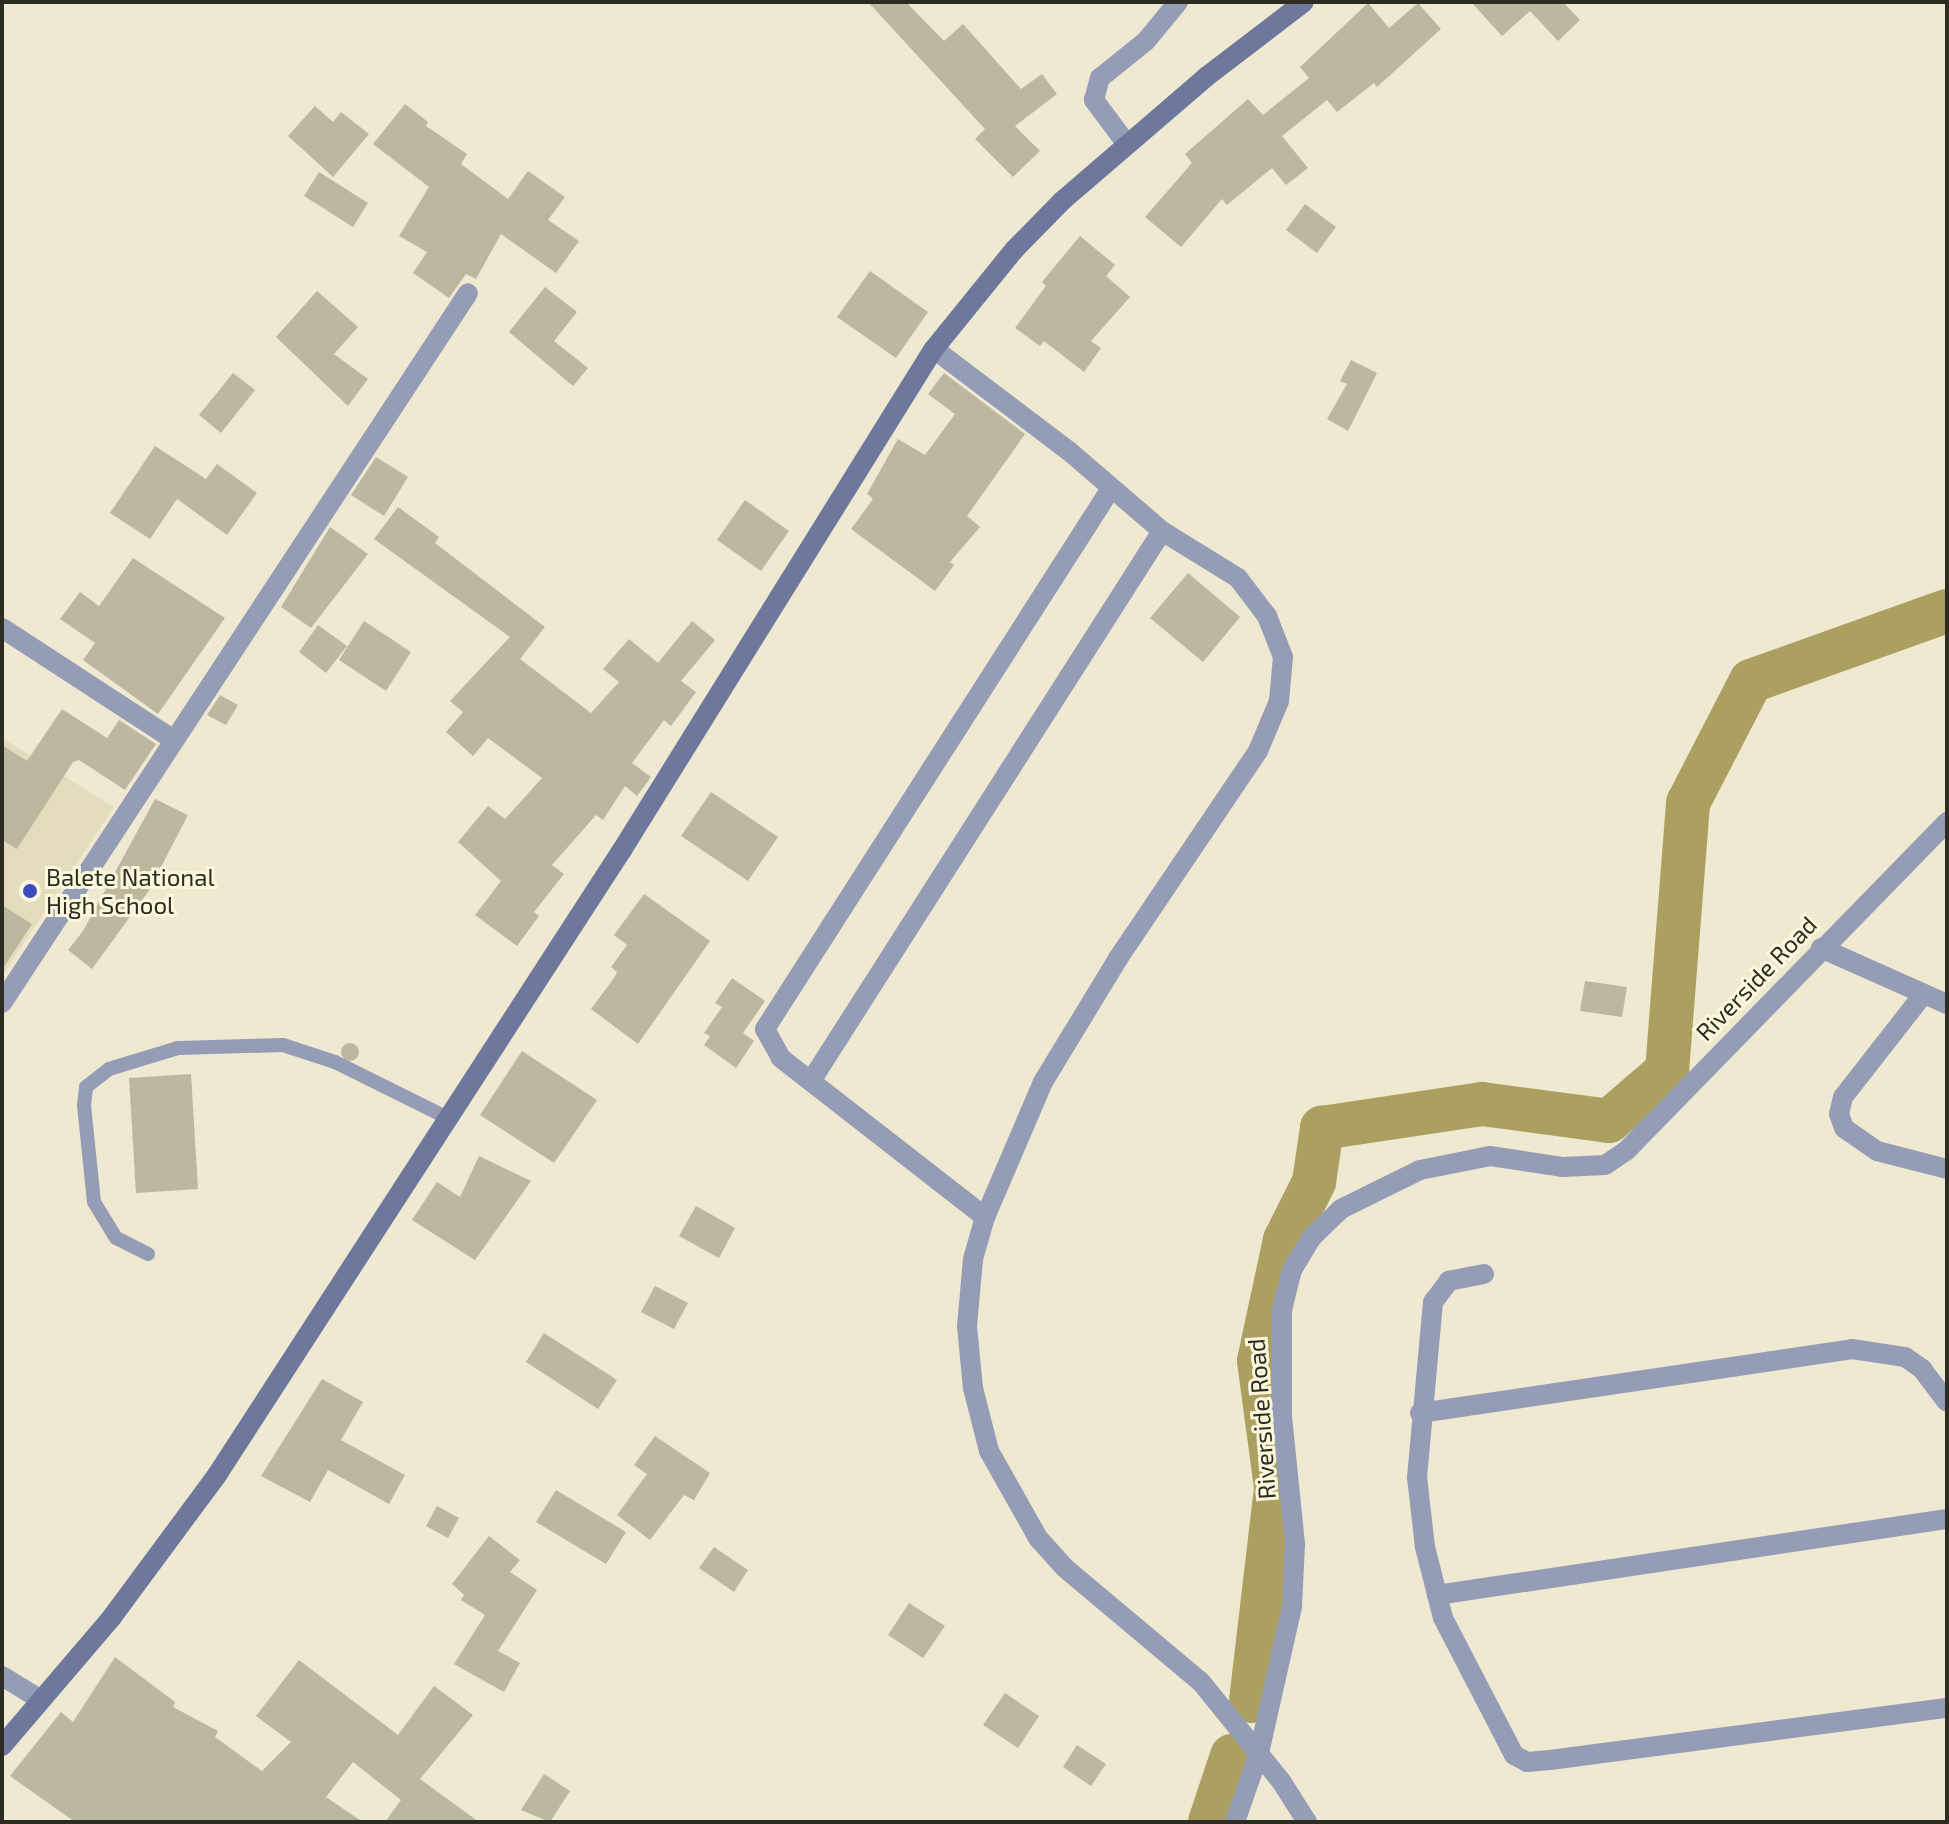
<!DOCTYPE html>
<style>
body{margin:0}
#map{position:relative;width:1949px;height:1824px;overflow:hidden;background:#eee9d0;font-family:"Exo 2",sans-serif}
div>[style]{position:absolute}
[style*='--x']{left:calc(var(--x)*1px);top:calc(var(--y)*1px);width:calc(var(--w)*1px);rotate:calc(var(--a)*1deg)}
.built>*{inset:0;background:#e3ddbe}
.river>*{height:44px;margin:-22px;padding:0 22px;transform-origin:22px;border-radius:22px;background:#aca060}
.building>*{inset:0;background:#bcb8a0}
.round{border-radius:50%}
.service>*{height:14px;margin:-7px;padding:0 7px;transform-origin:7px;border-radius:7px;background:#959db6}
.minor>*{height:20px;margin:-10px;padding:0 10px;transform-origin:10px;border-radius:10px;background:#959db6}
.tertiary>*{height:20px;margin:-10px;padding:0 10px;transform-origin:10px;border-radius:10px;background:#959db6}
.secondary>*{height:20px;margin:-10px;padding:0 10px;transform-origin:10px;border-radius:10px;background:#6e789d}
.dots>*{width:22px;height:22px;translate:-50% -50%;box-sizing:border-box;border:4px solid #fbf7dd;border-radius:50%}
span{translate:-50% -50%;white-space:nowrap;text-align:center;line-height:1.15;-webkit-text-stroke:6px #fbf7dd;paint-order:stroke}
.poi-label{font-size:24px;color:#2d2b22}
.left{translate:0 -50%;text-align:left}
.street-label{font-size:24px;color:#2d2b22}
.frame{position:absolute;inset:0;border:4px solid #2d2b22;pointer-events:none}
</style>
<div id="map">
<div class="built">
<i style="clip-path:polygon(2px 738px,114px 807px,2px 976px)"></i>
</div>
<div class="river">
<i style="--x:1251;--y:1701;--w:215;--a:-83.3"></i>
<i style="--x:1276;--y:1487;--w:127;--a:-97.7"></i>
<i style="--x:1259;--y:1361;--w:124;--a:-77.9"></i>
<i style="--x:1285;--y:1240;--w:65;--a:-63.4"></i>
<i style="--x:1314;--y:1182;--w:55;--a:-81.6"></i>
<i style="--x:1322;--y:1128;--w:162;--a:-8.5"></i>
<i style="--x:1482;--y:1104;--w:128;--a:7.6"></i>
<i style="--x:1609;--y:1121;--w:77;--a:-40.8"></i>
<i style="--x:1667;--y:1071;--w:269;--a:-85.5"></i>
<i style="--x:1688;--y:803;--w:137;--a:-62.7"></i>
<i style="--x:1751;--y:681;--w:208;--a:-19.7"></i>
<i style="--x:1210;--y:1822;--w:70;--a:-71.6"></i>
</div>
<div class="building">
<i style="clip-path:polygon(868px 2px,906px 2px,944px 41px,963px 24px,1021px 89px,1042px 74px,1057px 94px,1015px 126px,1040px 151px,1013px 177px,975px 139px,985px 129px)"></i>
<i style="clip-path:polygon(1471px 2px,1563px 2px,1580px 20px,1558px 41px,1530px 11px,1502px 36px)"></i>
<i style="clip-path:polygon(1368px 3px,1389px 28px,1418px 3px,1441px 29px,1377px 87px,1374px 83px,1337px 112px,1327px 100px,1282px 136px,1308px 168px,1286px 185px,1272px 168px,1227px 205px,1222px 199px,1181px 247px,1145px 217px,1192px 163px,1185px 154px,1248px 99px,1263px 115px,1309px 78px,1300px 67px)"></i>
<i style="clip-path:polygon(405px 104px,428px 122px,426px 126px,467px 154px,461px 164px,508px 199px,528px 171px,565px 197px,548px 220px,579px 241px,556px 273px,501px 234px,476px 279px,466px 274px,449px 298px,413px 273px,427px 252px,399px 236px,429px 187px,373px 144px)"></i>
<i style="clip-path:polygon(315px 106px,333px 122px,341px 112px,369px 134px,333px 177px,288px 136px)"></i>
<i style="clip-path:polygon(319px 172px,368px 203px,353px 227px,304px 196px)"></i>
<i style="clip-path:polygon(1305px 204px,1336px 227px,1317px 253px,1286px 230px)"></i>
<i style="clip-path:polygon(1080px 236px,1115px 265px,1106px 276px,1130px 297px,1091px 341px,1101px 348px,1084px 372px,1044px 341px,1040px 346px,1015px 328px,1046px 286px,1042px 282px)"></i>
<i style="clip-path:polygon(870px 271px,928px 312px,896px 358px,837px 317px)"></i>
<i style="clip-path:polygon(545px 287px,577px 312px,554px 341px,588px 368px,573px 386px,509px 332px)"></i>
<i style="clip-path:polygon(317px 291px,358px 327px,334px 354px,368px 379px,348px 406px,276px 337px)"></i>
<i style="clip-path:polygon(1351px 360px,1377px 373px,1348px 431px,1327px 419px,1347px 384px,1340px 381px)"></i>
<i style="clip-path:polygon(233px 373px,255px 390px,221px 433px,199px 415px)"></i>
<i style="clip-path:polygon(944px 373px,1025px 434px,967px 516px,980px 527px,950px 562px,954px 565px,935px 591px,851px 529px,873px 499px,867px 494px,898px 439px,925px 455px,955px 414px,928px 394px)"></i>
<i style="clip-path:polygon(155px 446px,206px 479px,217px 464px,257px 493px,227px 535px,177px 499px,150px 539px,110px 513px)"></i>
<i style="clip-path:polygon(376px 457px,408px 477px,384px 516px,351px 495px)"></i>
<i style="clip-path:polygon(745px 500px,789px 531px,761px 571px,717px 540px)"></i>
<i style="clip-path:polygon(398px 507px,439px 537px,435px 543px,545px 627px,520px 659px,591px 713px,619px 682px,603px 669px,629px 639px,658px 663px,692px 621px,715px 640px,681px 681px,696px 692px,671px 726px,664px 720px,632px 763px,651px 777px,637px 796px,625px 786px,603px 820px,596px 815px,552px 865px,564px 874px,534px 912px,539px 916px,517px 946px,475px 915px,501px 881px,458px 842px,488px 806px,505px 819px,542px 778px,488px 738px,473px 756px,446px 732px,463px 712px,450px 701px,510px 637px,374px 539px)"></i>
<i style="clip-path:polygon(330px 527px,368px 554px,311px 628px,281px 607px)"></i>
<i style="clip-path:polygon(133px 558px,225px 618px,158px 714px,83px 660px,95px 643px,60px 619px,80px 592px,99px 606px)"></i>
<i style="clip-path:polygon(1188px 573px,1240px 617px,1203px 662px,1150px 618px)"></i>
<i style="clip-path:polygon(364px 621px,411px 652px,386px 691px,339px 660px)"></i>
<i style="clip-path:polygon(318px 625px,347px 646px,326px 673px,299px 652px)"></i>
<i style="clip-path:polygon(220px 695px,238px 705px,226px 725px,207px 715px)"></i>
<i style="clip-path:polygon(62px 709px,107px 738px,119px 720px,156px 744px,125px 790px,79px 760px,73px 762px,17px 849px,2px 840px,2px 745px,27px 761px)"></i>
<i style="clip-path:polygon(711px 792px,778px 837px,748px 881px,681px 836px)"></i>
<i style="clip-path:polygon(155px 799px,188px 815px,148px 892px,92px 969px,68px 950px,83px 931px)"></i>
<i style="clip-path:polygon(644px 894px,710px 941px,638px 1044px,591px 1009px,614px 978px,617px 972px,611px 967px,627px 945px,614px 935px)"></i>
<i style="clip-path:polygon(2px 905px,32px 924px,2px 970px)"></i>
<i style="clip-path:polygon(732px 978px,765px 1001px,743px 1033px,754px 1041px,736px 1068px,704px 1045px,710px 1036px,704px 1033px,722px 1007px,715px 1003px)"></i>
<i style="clip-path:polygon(1585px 981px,1627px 987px,1622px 1017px,1580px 1011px)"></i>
<i class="round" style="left:341px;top:1043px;width:18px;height:18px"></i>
<i style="clip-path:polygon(522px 1051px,597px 1100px,554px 1163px,480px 1115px)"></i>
<i style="clip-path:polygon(191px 1074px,198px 1189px,136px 1193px,129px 1078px)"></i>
<i style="clip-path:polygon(479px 1156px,531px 1181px,475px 1260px,412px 1220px,437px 1182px,460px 1197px)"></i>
<i style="clip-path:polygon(696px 1206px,735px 1228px,719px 1258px,679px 1236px)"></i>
<i style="clip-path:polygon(655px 1286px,688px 1303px,674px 1329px,641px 1312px)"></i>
<i style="clip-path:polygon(544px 1333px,617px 1380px,598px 1409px,526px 1362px)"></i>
<i style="clip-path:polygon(322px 1379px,363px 1402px,341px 1440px,405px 1475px,389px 1504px,328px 1470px,310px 1502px,261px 1476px)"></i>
<i style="clip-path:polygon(655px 1436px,710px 1473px,694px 1500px,684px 1495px,650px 1540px,617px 1515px,647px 1474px,634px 1465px)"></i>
<i style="clip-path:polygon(556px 1490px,626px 1532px,606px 1564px,536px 1522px)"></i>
<i style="clip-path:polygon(437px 1506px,459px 1518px,448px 1538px,426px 1526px)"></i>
<i style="clip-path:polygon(489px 1536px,520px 1560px,510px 1572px,537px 1590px,498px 1651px,520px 1663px,504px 1692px,454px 1664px,485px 1615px,461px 1600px,464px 1595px,452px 1584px)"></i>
<i style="clip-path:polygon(714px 1547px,748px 1570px,734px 1592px,699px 1568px)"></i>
<i style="clip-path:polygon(909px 1603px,945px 1626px,923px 1658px,888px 1635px)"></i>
<i style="clip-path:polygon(115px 1657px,175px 1702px,173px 1707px,218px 1731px,215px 1737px,262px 1771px,291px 1742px,256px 1716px,299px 1660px,398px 1735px,434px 1686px,473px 1715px,420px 1779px,479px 1822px,385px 1822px,401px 1800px,353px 1762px,326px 1797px,363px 1822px,75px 1822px,10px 1776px,61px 1712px,73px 1722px)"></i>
<i style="clip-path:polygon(1005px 1693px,1039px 1716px,1018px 1748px,983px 1725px)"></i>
<i style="clip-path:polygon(1077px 1745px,1106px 1764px,1091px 1786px,1063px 1767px)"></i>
<i style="clip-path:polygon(544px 1774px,570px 1791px,550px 1822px,521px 1810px)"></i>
</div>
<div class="service">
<i style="--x:148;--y:1254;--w:36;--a:-153"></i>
<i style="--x:116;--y:1238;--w:42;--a:-121.4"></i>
<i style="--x:94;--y:1202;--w:97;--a:-95.9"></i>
<i style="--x:84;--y:1106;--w:19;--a:-84"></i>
<i style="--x:86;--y:1087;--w:29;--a:-38"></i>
<i style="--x:109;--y:1069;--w:72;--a:-16.9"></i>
<i style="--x:178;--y:1048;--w:105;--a:-1.6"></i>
<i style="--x:283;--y:1045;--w:55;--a:18.1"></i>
<i style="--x:335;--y:1062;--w:126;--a:26.4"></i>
</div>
<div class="minor">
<i style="--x:1126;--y:143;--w:54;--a:-126.7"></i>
<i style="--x:1094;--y:100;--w:23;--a:-75"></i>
<i style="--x:1100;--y:78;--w:59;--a:-38.8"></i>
<i style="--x:1146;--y:41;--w:50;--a:-50.6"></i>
<i style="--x:2;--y:628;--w:205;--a:33.1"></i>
<i style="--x:1821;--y:948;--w:138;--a:24"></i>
<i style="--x:1922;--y:996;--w:128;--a:128"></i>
<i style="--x:1843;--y:1097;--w:17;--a:103"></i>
<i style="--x:1839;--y:1114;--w:15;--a:70"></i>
<i style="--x:1844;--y:1128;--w:40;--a:34.9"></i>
<i style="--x:1877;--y:1151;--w:72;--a:14.4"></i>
<i style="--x:2;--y:1003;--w:849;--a:-56.72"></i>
<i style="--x:811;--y:1081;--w:652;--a:-57.45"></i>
<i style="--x:985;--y:1217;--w:259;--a:-142.1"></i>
<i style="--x:781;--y:1058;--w:33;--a:-119"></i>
<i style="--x:765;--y:1029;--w:640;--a:-57.38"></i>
<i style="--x:1484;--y:1274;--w:36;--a:169"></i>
<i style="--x:1449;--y:1281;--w:26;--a:127"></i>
<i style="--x:1433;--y:1302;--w:176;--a:95.2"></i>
<i style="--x:1417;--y:1477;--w:70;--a:83.5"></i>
<i style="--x:1425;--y:1547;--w:73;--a:75.8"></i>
<i style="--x:1443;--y:1618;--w:154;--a:62.6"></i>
<i style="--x:1514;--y:1755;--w:15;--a:28"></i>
<i style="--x:1527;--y:1762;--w:23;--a:-5"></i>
<i style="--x:1550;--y:1760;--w:400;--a:-7.5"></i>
<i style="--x:1420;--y:1413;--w:437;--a:-8.4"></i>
<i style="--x:1852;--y:1349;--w:54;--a:8.6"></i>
<i style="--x:1905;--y:1357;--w:21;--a:35"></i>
<i style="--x:1922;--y:1369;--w:41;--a:52.9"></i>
<i style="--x:1437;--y:1595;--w:516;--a:-8.48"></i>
<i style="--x:2;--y:1676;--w:46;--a:31.6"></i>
<i style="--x:1235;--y:1822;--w:73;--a:-70.8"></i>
<i style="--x:1259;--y:1753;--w:151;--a:-77.3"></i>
<i style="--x:1292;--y:1606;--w:62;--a:-87.2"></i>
<i style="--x:1295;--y:1544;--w:130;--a:-95.8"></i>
<i style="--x:1282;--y:1415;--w:106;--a:-90"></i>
<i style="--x:1282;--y:1309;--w:40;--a:-75.6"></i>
<i style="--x:1292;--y:1270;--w:39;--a:-59"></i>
<i style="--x:1312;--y:1237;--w:40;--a:-44"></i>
<i style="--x:1341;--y:1209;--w:88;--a:-26.3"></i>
<i style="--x:1420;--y:1170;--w:71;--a:-11.3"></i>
<i style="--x:1490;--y:1156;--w:74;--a:8.6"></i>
<i style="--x:1563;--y:1167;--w:42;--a:-2.7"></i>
<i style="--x:1605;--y:1165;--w:25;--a:-34"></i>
<i style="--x:1626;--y:1151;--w:460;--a:-45.7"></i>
</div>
<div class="tertiary">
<i style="--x:934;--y:349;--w:169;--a:37.1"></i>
<i style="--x:1069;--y:451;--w:123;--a:40.7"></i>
<i style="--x:1162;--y:531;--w:89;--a:31.7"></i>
<i style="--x:1238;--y:578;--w:48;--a:52.7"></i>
<i style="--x:1267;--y:616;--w:44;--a:68.7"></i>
<i style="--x:1283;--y:657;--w:44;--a:95.2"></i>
<i style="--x:1279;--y:701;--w:54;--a:112.8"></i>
<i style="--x:1258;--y:751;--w:249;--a:124"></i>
<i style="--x:1119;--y:957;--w:146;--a:121.3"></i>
<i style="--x:1043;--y:1082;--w:147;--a:113.2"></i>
<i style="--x:985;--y:1217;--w:44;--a:105.9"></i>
<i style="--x:973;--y:1259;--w:67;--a:95.1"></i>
<i style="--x:967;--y:1326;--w:62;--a:84.5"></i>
<i style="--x:973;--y:1388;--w:65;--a:75.7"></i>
<i style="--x:989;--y:1451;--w:100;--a:60.6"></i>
<i style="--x:1038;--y:1538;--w:40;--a:48"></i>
<i style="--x:1065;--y:1568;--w:177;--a:40"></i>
<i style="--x:1201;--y:1682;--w:127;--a:51.1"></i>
<i style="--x:1281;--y:1781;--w:49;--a:57.6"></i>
</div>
<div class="secondary">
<i style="--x:2;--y:1746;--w:170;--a:-49.5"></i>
<i style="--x:112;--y:1617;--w:177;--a:-53.5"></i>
<i style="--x:217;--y:1475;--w:745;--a:-57.06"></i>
<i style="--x:622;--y:850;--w:589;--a:-58.12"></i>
<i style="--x:933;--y:350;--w:129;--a:-51"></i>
<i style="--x:1014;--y:250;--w:69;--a:-45.6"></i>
<i style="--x:1062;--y:201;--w:190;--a:-40.7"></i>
<i style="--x:1206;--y:77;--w:123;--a:-37.4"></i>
</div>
<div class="dots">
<i style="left:30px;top:891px;background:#3d4bbf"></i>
</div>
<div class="poi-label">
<span class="left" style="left:46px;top:891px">Balete National<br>High School</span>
</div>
<div class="street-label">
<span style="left:1756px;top:978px;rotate:-46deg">Riverside Road</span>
<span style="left:1261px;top:1419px;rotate:-94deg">Riverside Road</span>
</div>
<div class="frame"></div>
</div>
